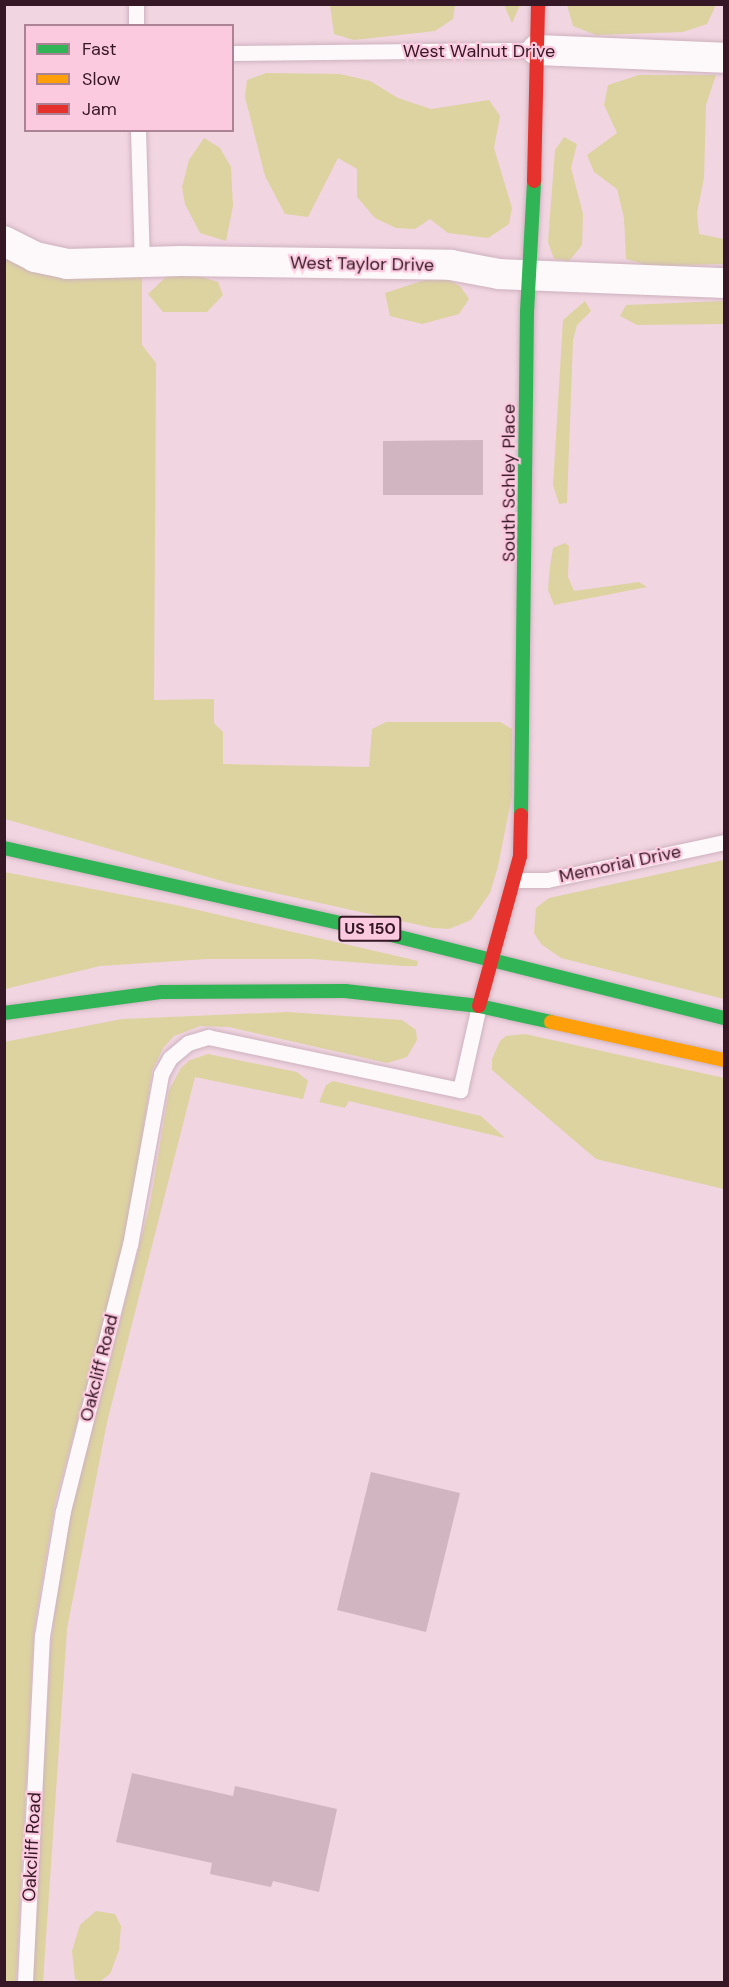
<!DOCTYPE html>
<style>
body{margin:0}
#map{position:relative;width:729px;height:1987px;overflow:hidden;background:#f1d5e1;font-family:"DM Sans",sans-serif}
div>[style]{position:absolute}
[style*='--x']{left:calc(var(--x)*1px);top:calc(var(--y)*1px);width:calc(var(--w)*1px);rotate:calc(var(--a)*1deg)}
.green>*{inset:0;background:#ddd3a0}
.building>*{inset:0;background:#d1b5c1}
.roads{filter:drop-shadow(0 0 2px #cdb2be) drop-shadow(0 0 2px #cdb2be)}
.lane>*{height:15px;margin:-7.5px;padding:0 7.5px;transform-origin:7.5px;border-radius:7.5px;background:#fdf9fa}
.street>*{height:30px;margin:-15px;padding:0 15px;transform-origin:15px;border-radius:15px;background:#fdf9fa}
.fast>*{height:14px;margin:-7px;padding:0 7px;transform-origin:7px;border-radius:7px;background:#30b455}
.slow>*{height:14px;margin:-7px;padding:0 7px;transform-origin:7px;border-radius:7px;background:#ff9f0a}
.jam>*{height:14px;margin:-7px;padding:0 7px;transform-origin:7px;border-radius:7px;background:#e5322d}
span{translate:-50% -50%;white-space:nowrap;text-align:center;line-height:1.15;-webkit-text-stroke:4.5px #fccadf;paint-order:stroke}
.shield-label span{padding:2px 4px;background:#fccadf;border:2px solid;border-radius:4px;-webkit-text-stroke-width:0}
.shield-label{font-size:16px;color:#351726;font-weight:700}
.street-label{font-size:18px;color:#351726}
.frame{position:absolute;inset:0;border:6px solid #351726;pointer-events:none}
.legend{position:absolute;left:24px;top:24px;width:210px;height:108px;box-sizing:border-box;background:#fccadf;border:2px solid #ac8295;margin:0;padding:8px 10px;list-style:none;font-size:18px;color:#351726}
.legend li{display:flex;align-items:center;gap:12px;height:30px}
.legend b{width:30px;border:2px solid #ac8295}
</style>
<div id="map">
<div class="green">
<i style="clip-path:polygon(330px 5px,455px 4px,455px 5px,453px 19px,435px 31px,354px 40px,334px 34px)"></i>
<i style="clip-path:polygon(504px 5px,520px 5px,512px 23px)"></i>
<i style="clip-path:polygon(567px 5px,567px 4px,716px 5px,707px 24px,683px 32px,596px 35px,573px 26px)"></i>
<i style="clip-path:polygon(266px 73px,340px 74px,370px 81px,398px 98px,431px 109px,489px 100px,500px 116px,494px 148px,512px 208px,509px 224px,488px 238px,448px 233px,430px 219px,415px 229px,396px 228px,375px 218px,357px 197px,357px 169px,338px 158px,308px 217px,285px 214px,265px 176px,245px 97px,247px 80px)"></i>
<i style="clip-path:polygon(639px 75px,716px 75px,706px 105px,704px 178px,697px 213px,699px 234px,724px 239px,724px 264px,650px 266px,626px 259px,624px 218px,617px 189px,594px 172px,587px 155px,617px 133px,604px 105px,608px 85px)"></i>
<i style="clip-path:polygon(564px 137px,577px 144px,571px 168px,583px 214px,582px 245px,569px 261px,554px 259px,548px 242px,555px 150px)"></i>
<i style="clip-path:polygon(204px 138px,220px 148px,231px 167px,233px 206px,226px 241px,200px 233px,185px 204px,182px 187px,189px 160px)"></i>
<i style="clip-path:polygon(5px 254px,142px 273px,142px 345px,156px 363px,154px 700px,214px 699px,214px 723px,223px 732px,223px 764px,369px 767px,372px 729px,386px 722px,500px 722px,512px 729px,512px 796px,498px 866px,490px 893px,471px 920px,449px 929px,433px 928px,229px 883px,5px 819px)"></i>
<i style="clip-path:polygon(189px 273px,218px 282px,223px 295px,207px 312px,163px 312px,148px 294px,166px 277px)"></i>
<i style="clip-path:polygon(431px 278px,448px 280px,460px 286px,469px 299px,459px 314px,422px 324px,390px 316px,385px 293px)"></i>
<i style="clip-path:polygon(585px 301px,591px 311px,577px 325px,573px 340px,567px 503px,559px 504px,553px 485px,563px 320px)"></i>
<i style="clip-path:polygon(724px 301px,724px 324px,637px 325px,620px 316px,626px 305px)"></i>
<i style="clip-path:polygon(565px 543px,569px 546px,568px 577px,574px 591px,639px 582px,647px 587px,554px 605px,548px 590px,550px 567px,553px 548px)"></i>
<i style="clip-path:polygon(724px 860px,724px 999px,561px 958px,541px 944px,534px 933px,536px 908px,549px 898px)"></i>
<i style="clip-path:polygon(4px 872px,176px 905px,418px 961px,417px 966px,404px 966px,312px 959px,207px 959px,100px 966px,5px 989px)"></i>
<i style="clip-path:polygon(288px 1012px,402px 1020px,416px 1030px,417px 1040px,407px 1057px,387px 1063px,229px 1027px,200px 1026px,174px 1036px,163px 1048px,152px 1071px,127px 1238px,55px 1503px,34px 1630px,16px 1982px,4px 1982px,4px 1042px,122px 1019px)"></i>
<i style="clip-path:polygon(525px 1034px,724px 1078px,724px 1189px,596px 1159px,492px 1070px,492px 1059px,500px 1041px,506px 1036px)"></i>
<i style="clip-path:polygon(208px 1054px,297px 1072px,308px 1081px,303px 1099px,195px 1077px,107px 1422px,67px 1629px,43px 1982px,32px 1982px,51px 1642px,65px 1536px,150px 1204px,169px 1090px,181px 1068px,190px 1060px)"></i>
<i style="clip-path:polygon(333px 1081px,481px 1116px,505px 1138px,349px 1101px,345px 1108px,319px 1102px,326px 1085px)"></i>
<i style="clip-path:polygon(96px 1911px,115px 1914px,121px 1926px,119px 1950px,110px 1974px,99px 1982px,83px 1982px,75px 1979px,72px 1951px,80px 1925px)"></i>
</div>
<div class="building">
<i style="clip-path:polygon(483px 440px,483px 495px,383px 495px,383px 441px)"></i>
<i style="clip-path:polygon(371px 1472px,460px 1493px,426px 1632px,337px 1610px)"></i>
<i style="clip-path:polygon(132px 1773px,233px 1796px,235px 1786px,337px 1809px,319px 1892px,273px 1881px,271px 1887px,210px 1874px,212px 1863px,116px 1842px)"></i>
</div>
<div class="roads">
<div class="lane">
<i style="--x:136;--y:4;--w:22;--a:90"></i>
<i style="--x:232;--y:53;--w:305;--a:-0.6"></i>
<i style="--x:138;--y:130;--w:132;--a:88.3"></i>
<i style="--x:516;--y:880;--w:31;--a:0"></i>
<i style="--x:547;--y:880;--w:181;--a:-12.1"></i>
<i style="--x:25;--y:1982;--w:346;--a:-87.2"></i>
<i style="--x:42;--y:1636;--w:127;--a:-80.5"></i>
<i style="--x:63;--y:1511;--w:274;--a:-75.9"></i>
<i style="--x:130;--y:1245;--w:174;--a:-79.7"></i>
<i style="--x:161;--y:1074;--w:18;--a:-61"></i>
<i style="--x:170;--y:1058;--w:23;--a:-40"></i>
<i style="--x:188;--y:1043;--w:21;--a:-17"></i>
<i style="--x:208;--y:1037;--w:258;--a:11.9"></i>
<i style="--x:460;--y:1090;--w:86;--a:-77.3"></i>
</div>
<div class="street">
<i style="--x:537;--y:50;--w:187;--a:2.4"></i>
<i style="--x:4;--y:241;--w:35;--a:27"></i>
<i style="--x:35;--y:257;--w:33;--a:12"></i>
<i style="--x:67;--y:264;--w:114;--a:-1.5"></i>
<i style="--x:181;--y:261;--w:270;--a:0.8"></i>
<i style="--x:451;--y:265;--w:49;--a:10.6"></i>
<i style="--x:499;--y:274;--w:225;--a:2.3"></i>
</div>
<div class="fast">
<i style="--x:521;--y:815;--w:503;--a:-89.32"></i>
<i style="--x:527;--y:312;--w:131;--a:-86.9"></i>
<i style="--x:4;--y:848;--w:372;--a:12.6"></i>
<i style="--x:367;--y:929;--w:368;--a:14"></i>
<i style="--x:4;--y:1013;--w:158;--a:-7.6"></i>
<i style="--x:161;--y:992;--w:184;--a:-0.3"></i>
<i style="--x:345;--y:991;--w:135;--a:6.4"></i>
<i style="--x:479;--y:1006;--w:74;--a:12.5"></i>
</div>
<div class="slow">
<i style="--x:551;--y:1022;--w:177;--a:12.4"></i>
</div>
<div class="jam">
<i style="--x:534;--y:181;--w:177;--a:-88.7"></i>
<i style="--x:479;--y:1006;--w:156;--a:-74.7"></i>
<i style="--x:520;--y:856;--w:41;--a:-88.6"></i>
</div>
</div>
<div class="shield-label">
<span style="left:370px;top:929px">US 150</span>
</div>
<div class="street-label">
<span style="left:479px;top:51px">West Walnut Drive</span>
<span style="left:362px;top:264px;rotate:1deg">West Taylor Drive</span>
<span style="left:509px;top:483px;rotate:-90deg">South Schley Place</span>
<span style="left:620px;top:864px;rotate:-12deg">Memorial Drive</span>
<span style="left:99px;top:1368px;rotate:-76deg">Oakcliff Road</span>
<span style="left:32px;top:1847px;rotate:-87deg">Oakcliff Road</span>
</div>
<div class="frame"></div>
<ul class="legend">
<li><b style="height:8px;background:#30b455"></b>Fast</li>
<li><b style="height:8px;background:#ff9f0a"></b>Slow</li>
<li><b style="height:8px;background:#e5322d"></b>Jam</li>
</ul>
</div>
